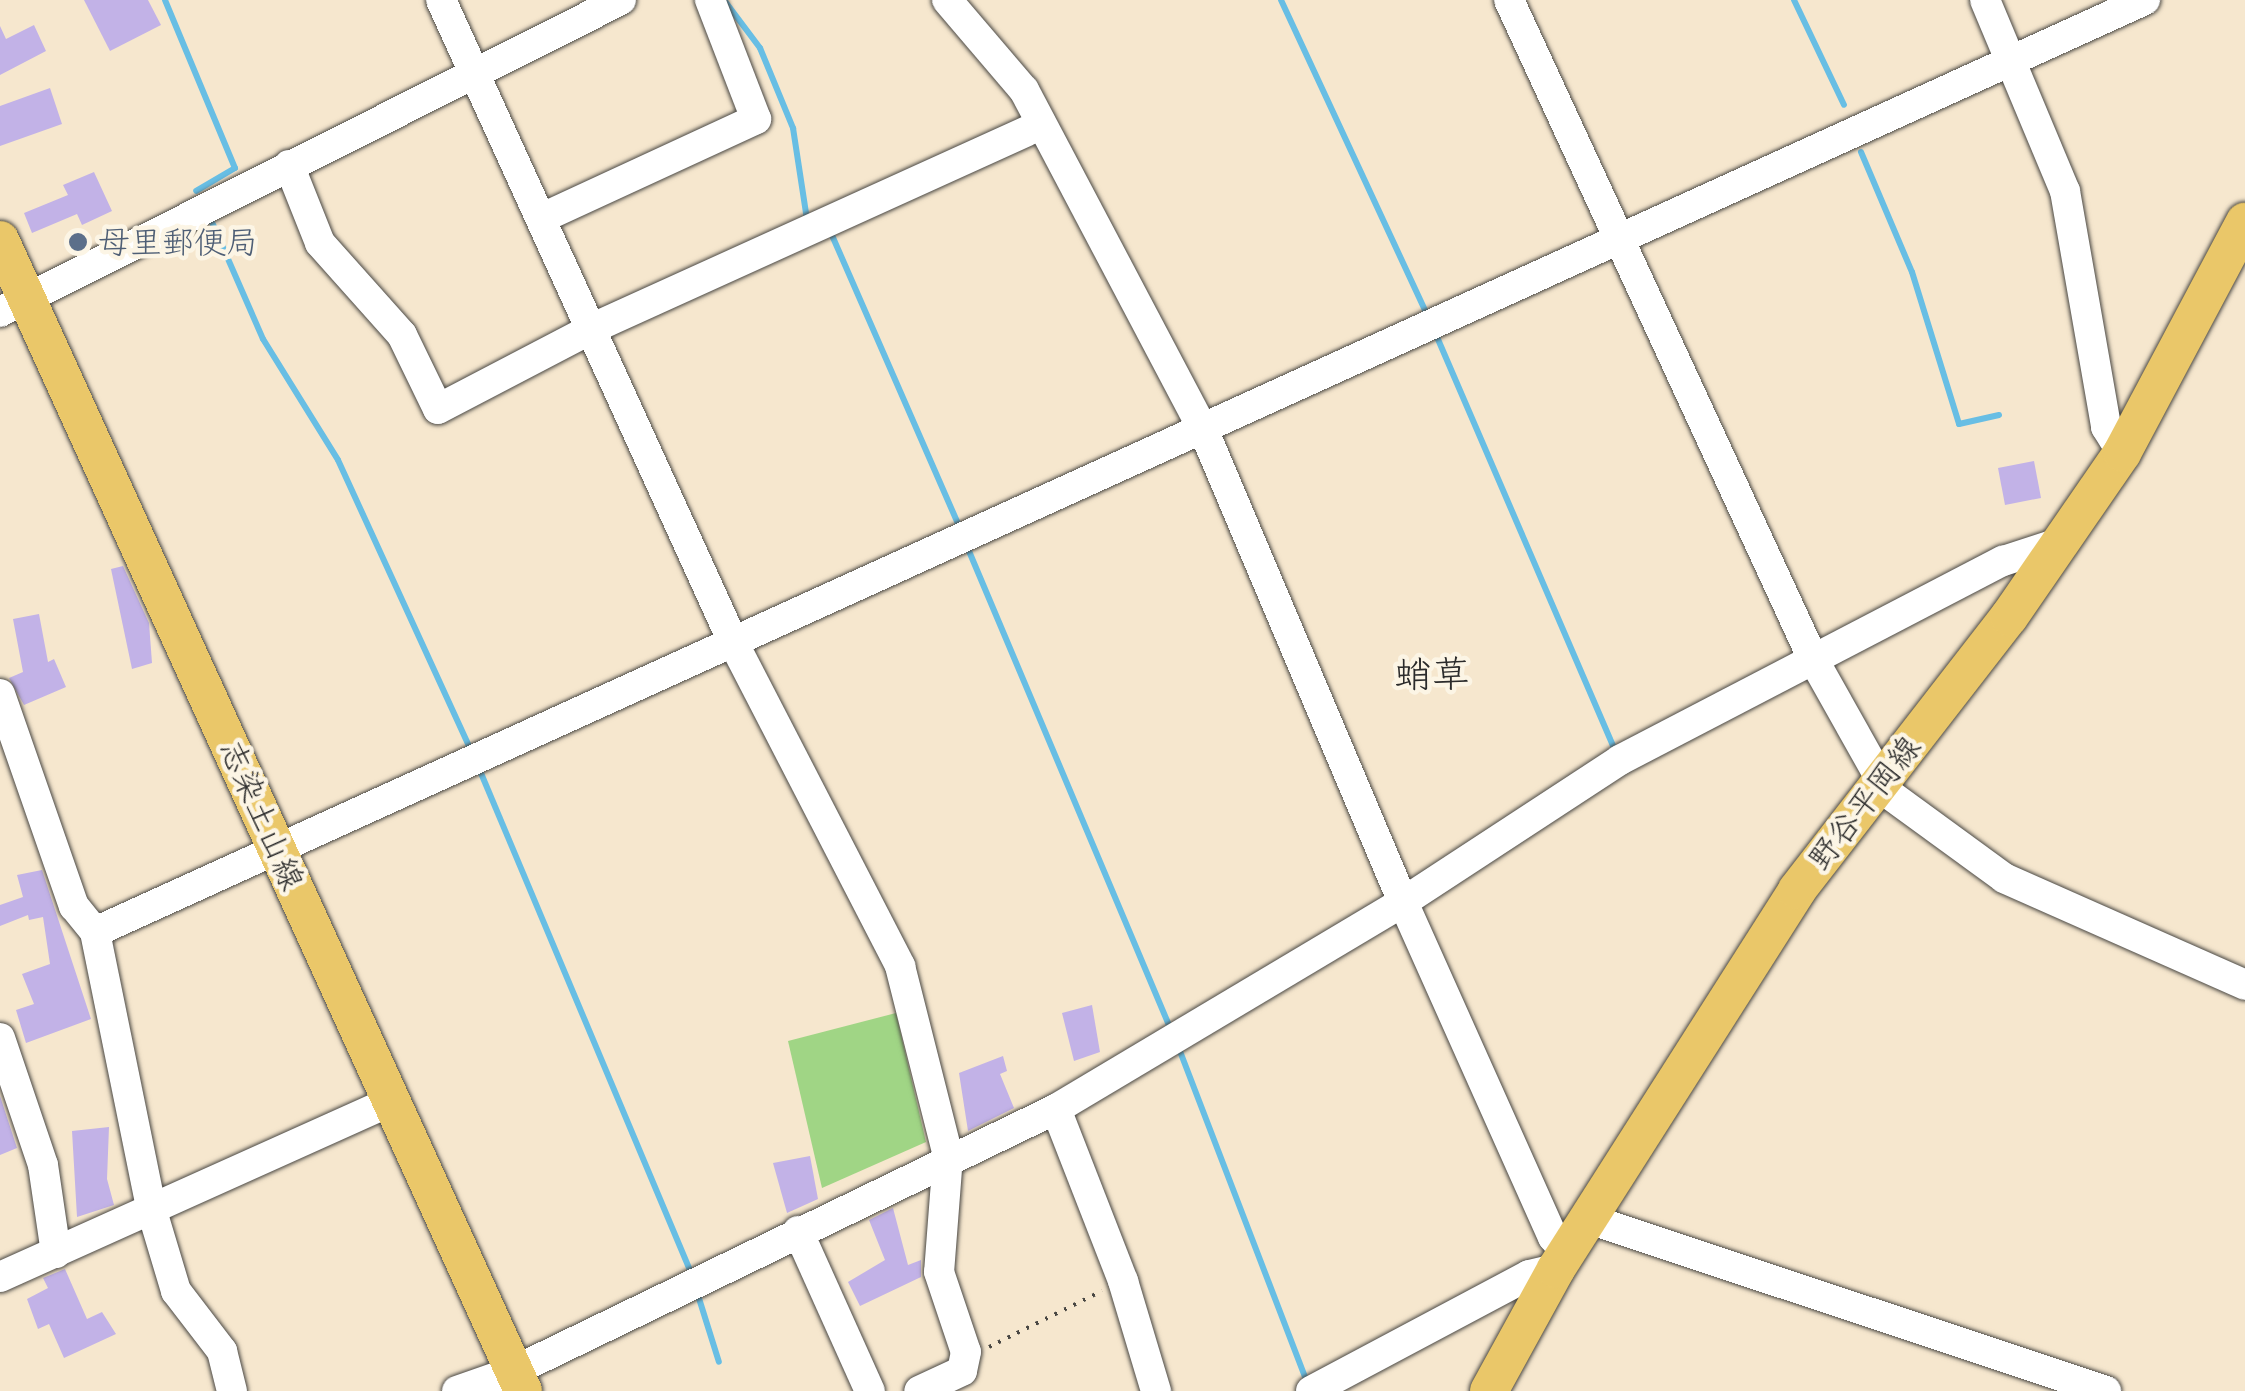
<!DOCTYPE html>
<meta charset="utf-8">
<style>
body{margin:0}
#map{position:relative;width:2245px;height:1391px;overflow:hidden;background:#f6e7ce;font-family:Delius,"Klee One",sans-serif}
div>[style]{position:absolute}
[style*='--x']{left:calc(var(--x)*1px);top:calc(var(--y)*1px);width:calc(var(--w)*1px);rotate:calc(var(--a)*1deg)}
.green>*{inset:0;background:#a0d585}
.stream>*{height:6px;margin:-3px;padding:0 3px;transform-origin:3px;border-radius:3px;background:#68bee4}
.building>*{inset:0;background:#c2b2e7}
.path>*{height:4px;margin-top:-2px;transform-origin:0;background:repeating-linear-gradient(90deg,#494743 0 2.5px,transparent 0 10.5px)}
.roads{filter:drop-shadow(0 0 2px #494743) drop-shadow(0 0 2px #494743)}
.minor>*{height:30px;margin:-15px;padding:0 15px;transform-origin:15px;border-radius:15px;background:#fff}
.major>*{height:38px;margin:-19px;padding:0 19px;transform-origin:19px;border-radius:19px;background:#eac769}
.dots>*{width:28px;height:28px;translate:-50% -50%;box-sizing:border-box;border:5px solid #fcf5e5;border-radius:50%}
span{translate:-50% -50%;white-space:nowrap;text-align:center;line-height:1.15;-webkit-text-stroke:9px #fcf5e5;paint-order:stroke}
.service-label{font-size:32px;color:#4e5e75}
.left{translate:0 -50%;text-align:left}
.street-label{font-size:32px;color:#2b2b2b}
.quarter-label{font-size:38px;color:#2b2b2b}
</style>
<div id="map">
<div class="green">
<i style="clip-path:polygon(896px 1013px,926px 1142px,822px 1188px,788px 1041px)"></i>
</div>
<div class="stream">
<i style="--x:165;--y:0;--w:182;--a:67.4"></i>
<i style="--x:235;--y:168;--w:45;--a:149.5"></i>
<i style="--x:724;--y:0;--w:60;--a:53.1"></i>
<i style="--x:760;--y:48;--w:87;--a:67.6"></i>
<i style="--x:793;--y:128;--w:93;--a:81.3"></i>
<i style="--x:1281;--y:0;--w:347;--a:65.1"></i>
<i style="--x:1794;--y:0;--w:116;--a:64.5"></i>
<i style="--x:1861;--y:152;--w:130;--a:67"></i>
<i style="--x:1912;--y:272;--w:159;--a:72.8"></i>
<i style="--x:1959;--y:424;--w:41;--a:-12.7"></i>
<i style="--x:211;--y:220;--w:130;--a:66.4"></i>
<i style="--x:263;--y:339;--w:142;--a:58.2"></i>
<i style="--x:338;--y:460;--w:319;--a:65.4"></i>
<i style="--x:831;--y:233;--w:322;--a:66.4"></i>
<i style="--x:1437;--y:337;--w:454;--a:66.7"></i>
<i style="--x:966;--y:544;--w:527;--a:67.13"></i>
<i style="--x:478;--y:766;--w:552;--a:67.2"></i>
<i style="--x:1178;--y:1046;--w:354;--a:69"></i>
<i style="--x:697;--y:1292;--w:73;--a:72.6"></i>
</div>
<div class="building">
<i style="clip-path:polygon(84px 0,148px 0,161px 25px,110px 51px)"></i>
<i style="clip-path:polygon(34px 25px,46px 51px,0 75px,0 26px,6px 39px)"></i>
<i style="clip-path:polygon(50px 88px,62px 124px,0 146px,0 106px)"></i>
<i style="clip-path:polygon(94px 172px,112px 211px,82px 225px,77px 214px,32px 233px,24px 213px,68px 195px,63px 185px)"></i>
<i style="clip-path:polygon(2034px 461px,2041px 498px,2005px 505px,1998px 468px)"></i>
<i style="clip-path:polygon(123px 566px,149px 623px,152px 663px,132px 669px,111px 569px)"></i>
<i style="clip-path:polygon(39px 614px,48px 662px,54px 659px,66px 687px,24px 705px,9px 678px,23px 672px,13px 619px)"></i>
<i style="clip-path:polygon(42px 870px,91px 1019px,26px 1043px,16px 1010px,34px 1004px,22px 974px,50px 964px,43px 917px,29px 920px,28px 915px,0 926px,0 905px,23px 897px,17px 875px)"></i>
<i style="clip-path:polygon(1092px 1005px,1100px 1052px,1074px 1061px,1062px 1013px)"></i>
<i style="clip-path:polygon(1003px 1056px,1007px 1071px,1000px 1074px,1014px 1108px,968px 1131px,959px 1073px)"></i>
<i style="clip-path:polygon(0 1096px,17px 1148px,0 1155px)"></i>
<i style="clip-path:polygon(109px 1127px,107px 1179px,114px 1205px,77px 1217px,72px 1131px)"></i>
<i style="clip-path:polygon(810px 1156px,818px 1199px,787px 1213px,773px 1163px)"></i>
<i style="clip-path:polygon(893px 1208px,908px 1265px,921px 1260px,921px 1277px,860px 1306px,848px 1282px,885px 1260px,869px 1220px)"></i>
<i style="clip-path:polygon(65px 1269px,87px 1319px,102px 1312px,116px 1334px,64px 1358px,49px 1324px,38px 1329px,27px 1299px,48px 1288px,43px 1278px)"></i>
</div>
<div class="path">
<i style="--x:989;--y:1347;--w:126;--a:-26.4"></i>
</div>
<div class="roads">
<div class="minor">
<i style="--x:441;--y:0;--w:705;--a:65.54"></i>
<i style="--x:733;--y:642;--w:365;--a:62.7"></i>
<i style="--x:900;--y:966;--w:196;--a:75.8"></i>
<i style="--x:948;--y:1156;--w:116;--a:94.4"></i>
<i style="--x:939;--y:1272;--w:84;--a:71.4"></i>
<i style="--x:966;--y:1352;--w:19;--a:102"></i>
<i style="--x:962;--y:1371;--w:47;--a:155.1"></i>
<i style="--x:947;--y:0;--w:118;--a:49.5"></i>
<i style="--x:1024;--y:90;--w:383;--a:62.2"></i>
<i style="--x:1203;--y:429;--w:514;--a:67.08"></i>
<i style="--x:1403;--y:902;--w:367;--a:65.9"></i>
<i style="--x:1553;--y:1237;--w:22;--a:51"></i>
<i style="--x:1509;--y:0;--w:724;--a:65.24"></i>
<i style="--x:1812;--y:657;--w:157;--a:60.7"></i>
<i style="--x:1889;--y:794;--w:142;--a:36.1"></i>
<i style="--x:2004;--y:878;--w:264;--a:23.9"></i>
<i style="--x:1985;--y:0;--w:207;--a:67.3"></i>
<i style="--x:2065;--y:191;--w:240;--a:80.1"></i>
<i style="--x:2106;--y:427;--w:31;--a:58"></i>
<i style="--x:289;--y:165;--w:84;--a:68.3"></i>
<i style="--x:320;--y:243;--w:123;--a:48.3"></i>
<i style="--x:402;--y:335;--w:82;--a:64.1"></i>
<i style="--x:438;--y:409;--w:175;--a:-27.6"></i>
<i style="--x:593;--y:328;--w:491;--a:-24.4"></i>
<i style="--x:542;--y:218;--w:236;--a:-24.8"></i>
<i style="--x:756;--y:119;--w:128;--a:-111.1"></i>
<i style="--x:0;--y:312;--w:695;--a:-26.68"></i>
<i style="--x:0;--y:694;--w:225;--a:70.8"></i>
<i style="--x:74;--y:906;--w:33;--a:51"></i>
<i style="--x:95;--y:932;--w:285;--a:78.5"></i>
<i style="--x:152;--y:1211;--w:84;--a:73.3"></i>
<i style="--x:176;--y:1291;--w:76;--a:52.5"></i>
<i style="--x:222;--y:1351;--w:41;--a:76"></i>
<i style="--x:95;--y:932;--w:2252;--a:-24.45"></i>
<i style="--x:0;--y:1038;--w:134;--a:71.3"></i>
<i style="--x:43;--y:1165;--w:89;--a:81.6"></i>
<i style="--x:1056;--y:1109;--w:185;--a:68.7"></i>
<i style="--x:1123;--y:1281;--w:115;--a:73.3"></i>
<i style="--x:1589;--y:1219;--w:545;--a:18.4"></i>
<i style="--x:798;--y:1231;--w:175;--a:65.8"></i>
<i style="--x:0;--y:1277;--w:429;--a:-24.2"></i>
<i style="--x:457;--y:1391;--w:60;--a:-19.3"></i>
<i style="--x:514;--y:1371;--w:602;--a:-25.8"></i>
<i style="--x:1056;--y:1109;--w:404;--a:-30.8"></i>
<i style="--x:1403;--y:902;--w:259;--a:-33.2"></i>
<i style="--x:1620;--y:760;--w:432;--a:-27.5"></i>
<i style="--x:2003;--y:561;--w:61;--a:-18.1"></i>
<i style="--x:1311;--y:1391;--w:247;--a:-28"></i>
<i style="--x:1529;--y:1275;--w:28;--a:-13"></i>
</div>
<div class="major">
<i style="--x:0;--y:240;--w:1264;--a:65.56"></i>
<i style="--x:1489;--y:1391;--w:139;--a:-61.2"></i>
<i style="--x:1556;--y:1269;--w:449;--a:-57.5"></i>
<i style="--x:1797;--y:890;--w:346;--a:-52.2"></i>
<i style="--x:2009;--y:617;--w:199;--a:-55.4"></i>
<i style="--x:2122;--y:453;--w:262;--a:-62"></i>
</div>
</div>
<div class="dots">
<i style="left:78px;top:242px;background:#5c6f8a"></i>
</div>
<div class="service-label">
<span class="left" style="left:98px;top:242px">母里郵便局</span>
</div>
<div class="street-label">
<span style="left:1864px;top:803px;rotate:-52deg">野谷平岡線</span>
<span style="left:262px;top:815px;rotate:66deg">志染土山線</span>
</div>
<div class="quarter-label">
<span style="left:1432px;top:674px">蛸草</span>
</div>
</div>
